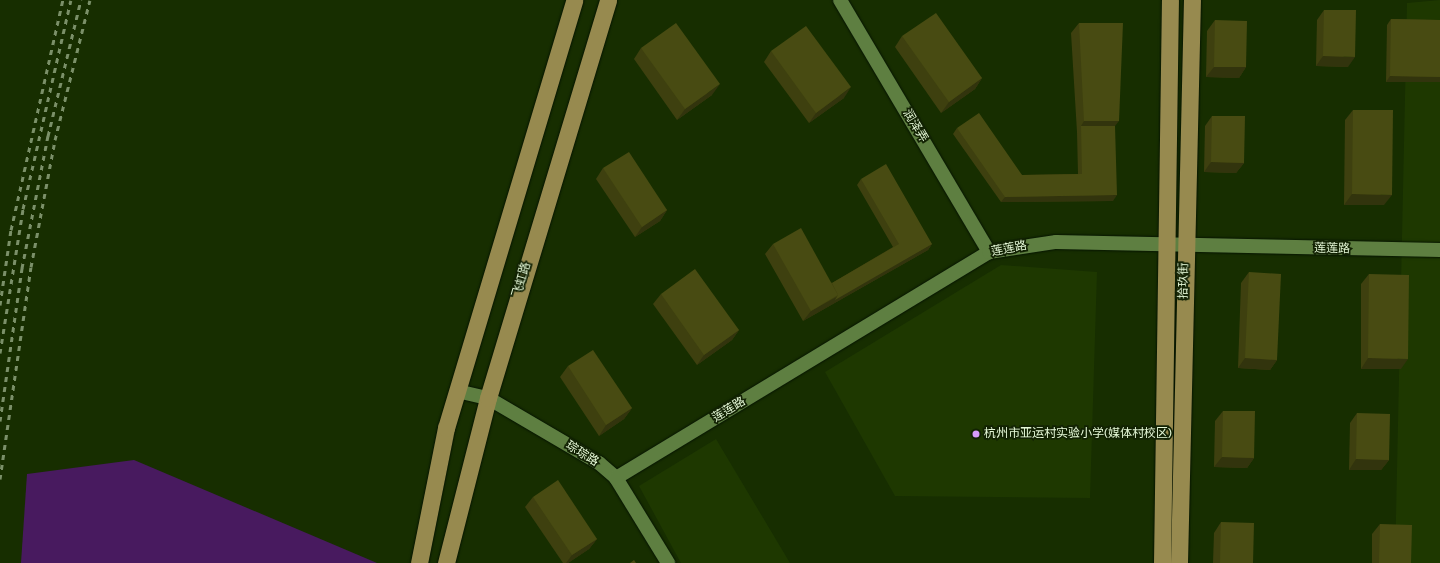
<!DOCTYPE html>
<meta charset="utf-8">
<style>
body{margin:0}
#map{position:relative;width:1440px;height:563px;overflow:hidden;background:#172e00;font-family:"Roboto Serif","Noto Sans SC",serif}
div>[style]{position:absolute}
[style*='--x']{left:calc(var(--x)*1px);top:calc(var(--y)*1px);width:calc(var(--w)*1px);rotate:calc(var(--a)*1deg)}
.built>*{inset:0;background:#1e3800}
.green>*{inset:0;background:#481a5f}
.roads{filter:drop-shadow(0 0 1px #061400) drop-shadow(0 0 1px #061400)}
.minor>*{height:14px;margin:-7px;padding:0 7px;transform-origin:7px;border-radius:7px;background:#5e7f41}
.major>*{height:17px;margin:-8.5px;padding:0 8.5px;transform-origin:8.5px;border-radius:8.5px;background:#978a4f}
.rail>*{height:3px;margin-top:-1.5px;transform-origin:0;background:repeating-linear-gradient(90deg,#7b9069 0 5px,transparent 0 10px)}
.wall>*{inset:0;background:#3e400f}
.shaded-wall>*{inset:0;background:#32340d}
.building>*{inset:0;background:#484b12}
.dots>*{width:11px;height:11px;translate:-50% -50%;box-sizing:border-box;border:2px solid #122203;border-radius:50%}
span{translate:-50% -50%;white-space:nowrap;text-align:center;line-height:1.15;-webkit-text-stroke:3.5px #122203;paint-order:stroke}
.street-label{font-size:12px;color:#e6f9d8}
.poi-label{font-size:12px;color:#e6f9d8}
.left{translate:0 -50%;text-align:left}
</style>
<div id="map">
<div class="built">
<i style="clip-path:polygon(1440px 0,1440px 563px,1395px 563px,1407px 3px)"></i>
<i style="clip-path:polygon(1001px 265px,1097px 272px,1090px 498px,895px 496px,825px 372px)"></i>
<i style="clip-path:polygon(716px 439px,790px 563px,681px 563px,639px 486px)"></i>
</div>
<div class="green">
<i style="clip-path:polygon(134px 460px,377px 563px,21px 563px,27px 474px)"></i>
</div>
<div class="roads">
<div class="minor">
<i style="--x:840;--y:0;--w:293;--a:59.4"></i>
<i style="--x:457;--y:391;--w:32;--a:13"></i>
<i style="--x:488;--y:398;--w:129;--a:30.4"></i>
<i style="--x:599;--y:463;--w:23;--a:41"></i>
<i style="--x:616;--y:478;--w:100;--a:58.5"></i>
<i style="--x:616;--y:478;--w:436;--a:-31.2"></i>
<i style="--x:989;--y:252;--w:68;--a:-8.5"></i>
<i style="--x:1056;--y:242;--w:384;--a:1.2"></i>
</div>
<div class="major">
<i style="--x:419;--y:563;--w:138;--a:-78.7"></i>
<i style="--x:446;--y:428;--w:447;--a:-73.3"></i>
<i style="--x:446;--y:563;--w:170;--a:-75.7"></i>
<i style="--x:488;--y:398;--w:416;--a:-73.2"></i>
<i style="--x:1162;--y:563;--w:563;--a:-89.19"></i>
<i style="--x:1179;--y:563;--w:563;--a:-88.68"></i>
</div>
</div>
<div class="rail">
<i style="--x:0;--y:305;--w:76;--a:-81.7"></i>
<i style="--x:11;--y:230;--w:236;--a:-77.3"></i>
<i style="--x:0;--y:353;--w:146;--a:-80.9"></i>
<i style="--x:23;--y:209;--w:214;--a:-77.1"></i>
<i style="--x:0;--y:421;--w:155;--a:-81.8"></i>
<i style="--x:22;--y:268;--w:135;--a:-78.9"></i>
<i style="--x:48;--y:136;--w:140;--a:-76.4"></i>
<i style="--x:0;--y:479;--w:214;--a:-81.7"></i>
<i style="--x:31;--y:267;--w:129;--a:-79.3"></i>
<i style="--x:55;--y:140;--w:144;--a:-76"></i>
</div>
<div class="wall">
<i style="clip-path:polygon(1324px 10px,1348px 67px,1316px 66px,1317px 20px)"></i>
<i style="clip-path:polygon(1391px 19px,1440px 20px,1440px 82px,1386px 82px,1387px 25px)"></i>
<i style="clip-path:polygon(1215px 20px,1246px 67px,1239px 78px,1206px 77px,1207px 31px)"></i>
<i style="clip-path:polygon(1079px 23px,1115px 126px,1113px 201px,1001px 202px,953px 134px,957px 128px,1022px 175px,1078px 174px,1077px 132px,1071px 33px)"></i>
<i style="clip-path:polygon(902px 36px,982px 78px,975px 89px,941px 113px,895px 47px)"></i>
<i style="clip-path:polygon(641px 48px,712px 95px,677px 120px,634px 59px)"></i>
<i style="clip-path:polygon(771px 51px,844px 98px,809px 123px,764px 62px)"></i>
<i style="clip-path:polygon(1353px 110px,1384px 205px,1344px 205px,1345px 120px)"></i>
<i style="clip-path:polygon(1212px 116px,1244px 163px,1236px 173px,1204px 172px,1205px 126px)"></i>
<i style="clip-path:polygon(603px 168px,667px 210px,660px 221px,635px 237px,596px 179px)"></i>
<i style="clip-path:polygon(861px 179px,932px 244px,928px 250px,803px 321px,765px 254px,773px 244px,832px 283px,893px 247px,857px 185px)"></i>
<i style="clip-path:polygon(1249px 272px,1277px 360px,1270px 370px,1238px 368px,1241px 283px)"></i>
<i style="clip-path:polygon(1369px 274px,1401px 369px,1361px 369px,1361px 284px)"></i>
<i style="clip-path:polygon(661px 294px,739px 330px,732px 340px,697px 365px,653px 304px)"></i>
<i style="clip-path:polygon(568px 366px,632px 408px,624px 419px,599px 436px,560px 377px)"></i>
<i style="clip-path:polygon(1223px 411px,1254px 458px,1247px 468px,1214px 467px,1215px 421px)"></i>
<i style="clip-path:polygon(1357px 413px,1389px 460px,1381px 470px,1349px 470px,1350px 423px)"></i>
<i style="clip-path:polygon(533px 497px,597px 539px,589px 549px,568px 563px,563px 563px,525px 507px)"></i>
<i style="clip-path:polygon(1221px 522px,1253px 563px,1213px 563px,1214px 533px)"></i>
<i style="clip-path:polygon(1380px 524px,1411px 563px,1372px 563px,1372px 534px)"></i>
</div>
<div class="shaded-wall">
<i style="clip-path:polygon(1323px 56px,1355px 57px,1348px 67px,1316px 66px)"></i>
<i style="clip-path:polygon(1214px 67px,1246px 67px,1239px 78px,1206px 77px)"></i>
<i style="clip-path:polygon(1390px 76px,1440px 77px,1440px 82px,1386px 82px)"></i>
<i style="clip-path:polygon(982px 78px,975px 89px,941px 113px,949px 102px)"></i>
<i style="clip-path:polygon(720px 84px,712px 95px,677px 120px,685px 109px)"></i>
<i style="clip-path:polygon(851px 87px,844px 98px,809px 123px,816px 113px)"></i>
<i style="clip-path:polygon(1084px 121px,1119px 121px,1111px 131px,1081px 126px)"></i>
<i style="clip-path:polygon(1211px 162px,1244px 163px,1236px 173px,1204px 172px)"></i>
<i style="clip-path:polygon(1352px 194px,1392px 195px,1384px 205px,1344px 205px)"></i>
<i style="clip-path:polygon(1117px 195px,1113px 201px,1001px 202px,1005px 197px)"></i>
<i style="clip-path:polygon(667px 210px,660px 221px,635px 237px,642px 227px)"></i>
<i style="clip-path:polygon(932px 244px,928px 250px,803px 321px,811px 311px)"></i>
<i style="clip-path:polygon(739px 330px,732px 340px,697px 365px,704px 355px)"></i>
<i style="clip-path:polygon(1245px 358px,1277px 360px,1270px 370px,1238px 368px)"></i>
<i style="clip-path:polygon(1368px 358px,1408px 359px,1401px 369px,1361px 369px)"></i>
<i style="clip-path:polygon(632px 408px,624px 419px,599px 436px,606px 425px)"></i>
<i style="clip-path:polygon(1222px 457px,1254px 458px,1247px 468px,1214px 467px)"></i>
<i style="clip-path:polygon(1356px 459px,1389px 460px,1381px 470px,1349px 470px)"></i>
<i style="clip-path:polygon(597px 539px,589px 549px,568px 563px,566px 563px,572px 555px)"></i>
</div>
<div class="building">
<i style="clip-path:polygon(1324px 10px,1356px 10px,1355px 57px,1323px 56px)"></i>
<i style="clip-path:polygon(936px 13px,982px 78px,949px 102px,902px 36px)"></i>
<i style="clip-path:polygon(1391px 19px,1440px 20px,1440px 77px,1390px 76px)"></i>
<i style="clip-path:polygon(1215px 20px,1247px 21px,1246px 67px,1214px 67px)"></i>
<i style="clip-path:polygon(676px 23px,720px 84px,685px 109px,641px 48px)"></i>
<i style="clip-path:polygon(1079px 23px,1123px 23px,1119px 121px,1084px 121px)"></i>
<i style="clip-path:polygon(806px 26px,851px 87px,816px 113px,771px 51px)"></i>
<i style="clip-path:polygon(1353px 110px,1393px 110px,1392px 195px,1352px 194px)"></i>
<i style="clip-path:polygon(979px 113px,1022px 175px,1082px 174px,1081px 126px,1115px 126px,1117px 195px,1005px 197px,957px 128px)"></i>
<i style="clip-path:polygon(1212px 116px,1245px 116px,1244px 163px,1211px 162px)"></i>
<i style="clip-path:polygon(629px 152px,667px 210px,642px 227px,603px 168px)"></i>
<i style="clip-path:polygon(886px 164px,932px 244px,835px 300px,838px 295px,832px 283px,899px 244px,861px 179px)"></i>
<i style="clip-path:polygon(801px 228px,838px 295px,811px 311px,773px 244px)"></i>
<i style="clip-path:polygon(695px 269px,739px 330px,704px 355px,661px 294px)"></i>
<i style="clip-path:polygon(1249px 272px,1281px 274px,1277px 360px,1245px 358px)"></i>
<i style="clip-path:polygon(1369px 274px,1409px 275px,1408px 359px,1368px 358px)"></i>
<i style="clip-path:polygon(593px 350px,632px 408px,606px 425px,568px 366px)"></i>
<i style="clip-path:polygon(1223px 411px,1255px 411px,1254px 458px,1222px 457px)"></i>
<i style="clip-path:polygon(1357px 413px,1390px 414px,1389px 460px,1356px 459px)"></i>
<i style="clip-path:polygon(558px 480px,597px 539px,572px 555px,533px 497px)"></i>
<i style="clip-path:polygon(1221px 522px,1254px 523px,1253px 563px,1220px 563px)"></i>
<i style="clip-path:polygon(1380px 524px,1412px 525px,1411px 563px,1379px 563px)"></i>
<i style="clip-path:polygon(634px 560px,636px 563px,630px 563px)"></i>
</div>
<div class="dots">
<i style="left:976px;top:434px;background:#d69bfa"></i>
</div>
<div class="street-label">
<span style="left:915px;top:126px;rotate:59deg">润泽弄</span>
<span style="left:1009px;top:249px;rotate:-11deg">莲莲路</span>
<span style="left:1332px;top:249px;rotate:1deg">莲莲路</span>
<span style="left:522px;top:280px;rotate:-74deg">飞虹路</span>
<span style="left:1184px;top:281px;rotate:-89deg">拾玖街</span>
<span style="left:729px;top:410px;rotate:-31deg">莲莲路</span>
<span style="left:582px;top:454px;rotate:32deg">琮琮路</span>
</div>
<div class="poi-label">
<span class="left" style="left:984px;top:434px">杭州市亚运村实验小学(媒体村校区)</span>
</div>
</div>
